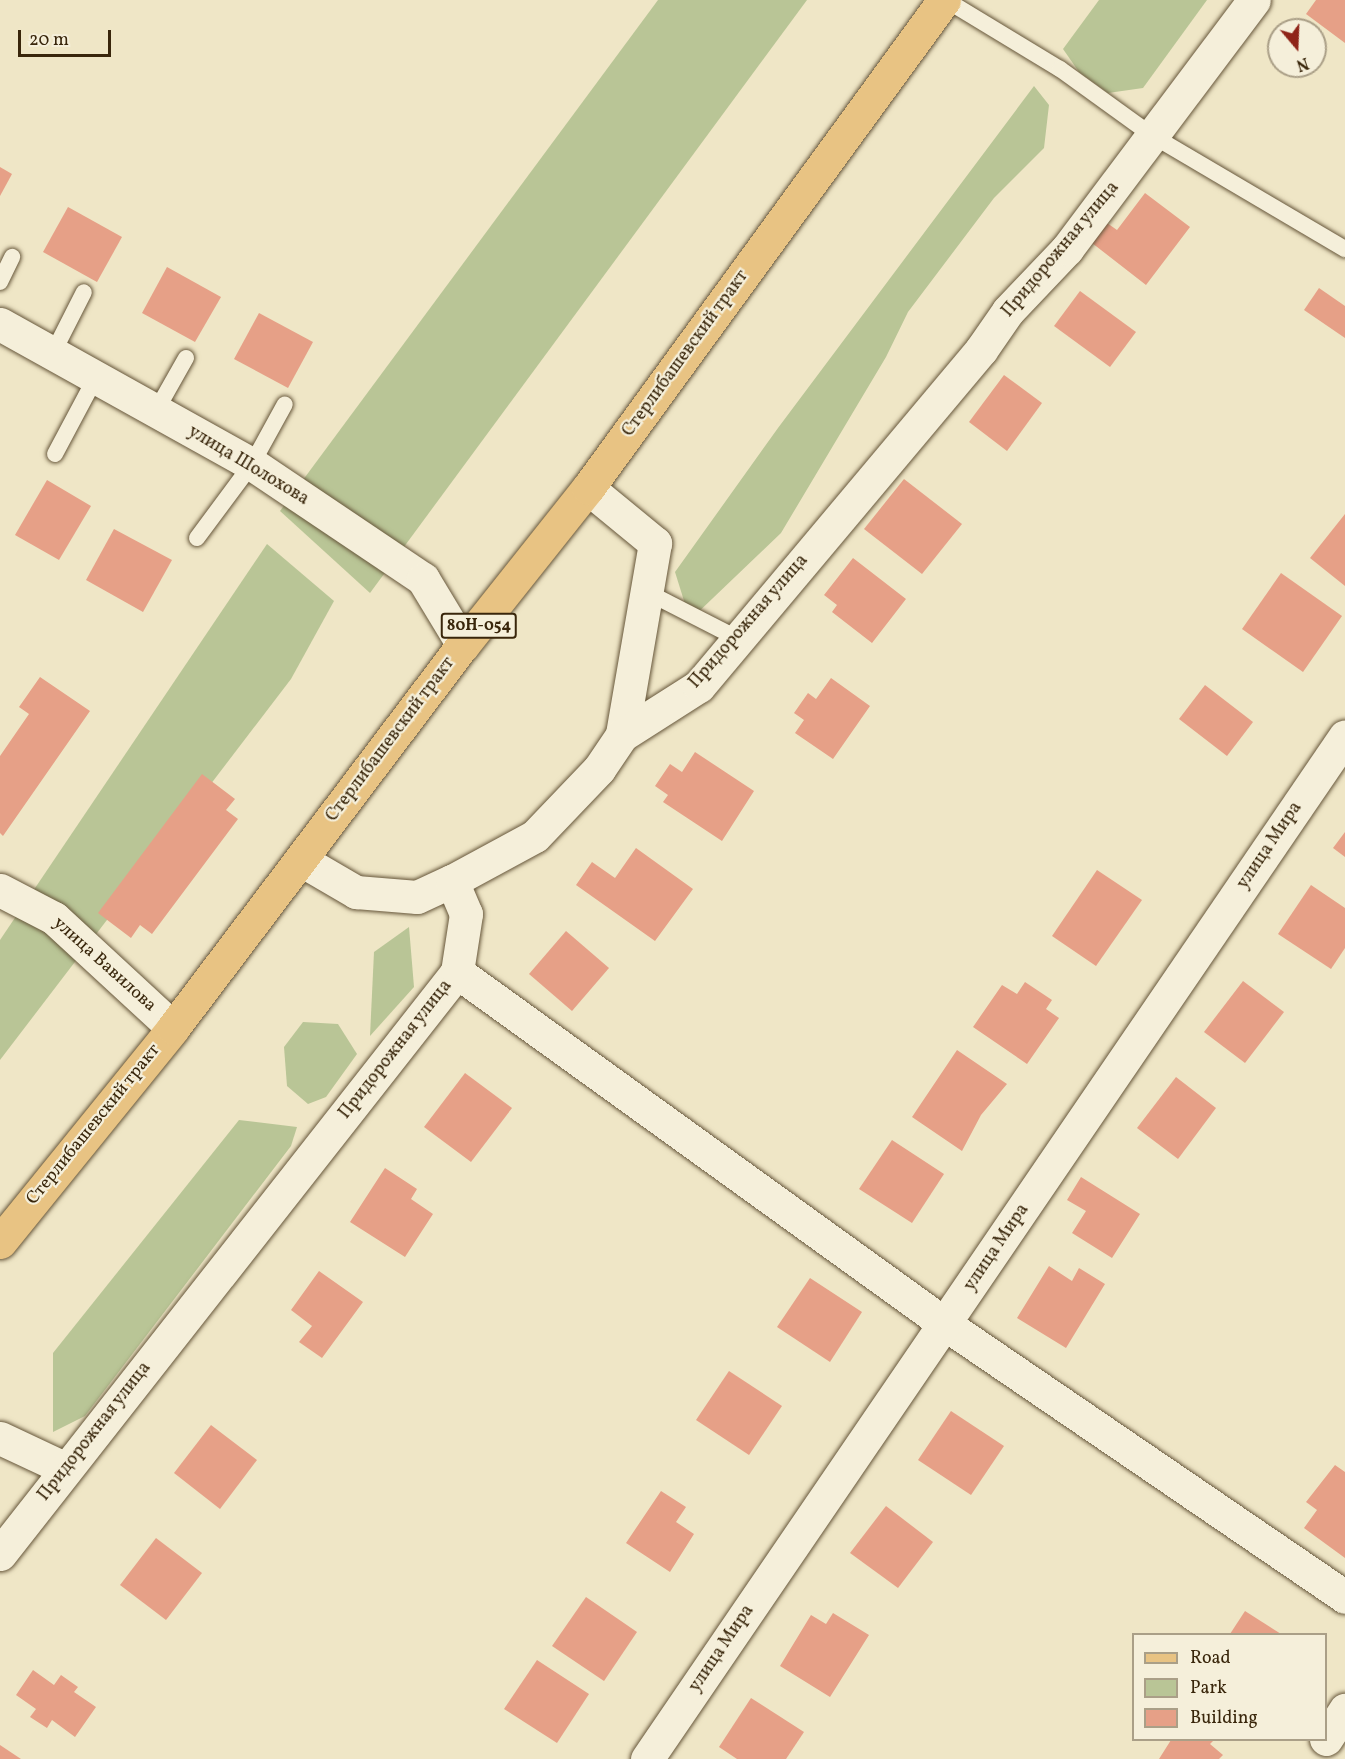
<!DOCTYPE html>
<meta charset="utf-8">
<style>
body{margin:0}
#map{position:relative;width:1345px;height:1759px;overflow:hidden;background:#efe6c6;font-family:Vollkorn,serif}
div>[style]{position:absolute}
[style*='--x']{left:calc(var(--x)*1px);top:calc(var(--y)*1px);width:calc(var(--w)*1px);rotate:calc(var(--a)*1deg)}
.green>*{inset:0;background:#b9c596}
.building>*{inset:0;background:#e6a087}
.roads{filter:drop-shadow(0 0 2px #66563a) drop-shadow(0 0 2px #66563a)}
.lane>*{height:16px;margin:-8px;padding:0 8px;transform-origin:8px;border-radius:8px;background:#f5efda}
.street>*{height:33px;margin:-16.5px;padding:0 16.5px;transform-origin:16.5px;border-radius:16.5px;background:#f5efda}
.secondary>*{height:33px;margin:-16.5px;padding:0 16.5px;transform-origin:16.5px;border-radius:16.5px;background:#f5efda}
.primary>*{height:33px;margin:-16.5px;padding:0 16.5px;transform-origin:16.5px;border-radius:16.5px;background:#e8c383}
span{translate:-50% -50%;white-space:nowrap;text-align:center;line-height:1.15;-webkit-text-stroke:4.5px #f5efda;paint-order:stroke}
.shield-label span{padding:2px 4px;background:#f5efda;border:2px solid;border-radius:4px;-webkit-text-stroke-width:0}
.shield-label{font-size:16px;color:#39260b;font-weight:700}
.street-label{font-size:18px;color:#39260b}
.legend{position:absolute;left:1132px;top:1633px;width:195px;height:108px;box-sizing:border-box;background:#f5efda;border:2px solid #aa9f87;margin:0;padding:8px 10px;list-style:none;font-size:18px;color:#39260b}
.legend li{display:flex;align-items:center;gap:12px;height:30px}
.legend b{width:30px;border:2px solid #aa9f87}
.north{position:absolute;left:1267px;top:18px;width:60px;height:60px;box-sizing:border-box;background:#f5efda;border:2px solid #aa9f87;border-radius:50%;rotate:161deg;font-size:16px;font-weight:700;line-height:24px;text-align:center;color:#39260b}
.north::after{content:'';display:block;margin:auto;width:21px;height:27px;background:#8f2418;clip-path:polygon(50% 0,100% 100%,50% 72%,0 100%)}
.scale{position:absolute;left:18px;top:30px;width:93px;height:27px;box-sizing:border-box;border:3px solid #39260b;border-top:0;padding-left:8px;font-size:18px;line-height:21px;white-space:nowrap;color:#39260b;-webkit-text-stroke:4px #f5efda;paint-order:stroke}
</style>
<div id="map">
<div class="green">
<i style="clip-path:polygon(658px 0,807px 0,370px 593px,280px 511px)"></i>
<i style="clip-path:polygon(1099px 0,1207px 0,1143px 88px,1108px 93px,1079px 72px,1063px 49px)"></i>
<i style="clip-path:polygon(1034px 86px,1049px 105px,1044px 148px,994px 198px,908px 312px,886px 357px,781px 533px,690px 620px,675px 572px,778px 428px)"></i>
<i style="clip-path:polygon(267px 544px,334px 601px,291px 679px,0 1060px,0 940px)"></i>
<i style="clip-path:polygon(409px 927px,414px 987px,370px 1036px,374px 952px)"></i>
<i style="clip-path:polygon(303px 1022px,338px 1024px,357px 1054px,326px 1097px,308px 1104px,287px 1086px,284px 1047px)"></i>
<i style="clip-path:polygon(239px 1120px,297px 1127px,291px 1146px,85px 1416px,53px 1432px,53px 1353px)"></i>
</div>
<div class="building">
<i style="clip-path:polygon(1316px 0,1345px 0,1345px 43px,1306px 14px)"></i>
<i style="clip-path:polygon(0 167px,12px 174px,0 196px)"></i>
<i style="clip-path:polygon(1145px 193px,1190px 227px,1146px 285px,1092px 243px,1107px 223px,1117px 230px)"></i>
<i style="clip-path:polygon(68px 207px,122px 237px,97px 282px,43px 252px)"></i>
<i style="clip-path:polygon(167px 267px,221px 297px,195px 342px,142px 313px)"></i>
<i style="clip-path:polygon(1319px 288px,1345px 306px,1345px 338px,1304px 310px)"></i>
<i style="clip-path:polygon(1080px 291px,1136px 332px,1110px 367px,1054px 326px)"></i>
<i style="clip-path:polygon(259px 313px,313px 342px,288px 388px,234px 359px)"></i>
<i style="clip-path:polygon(1004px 375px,1042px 403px,1007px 451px,969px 422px)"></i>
<i style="clip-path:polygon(904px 479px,962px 524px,922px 574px,864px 529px)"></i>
<i style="clip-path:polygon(47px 480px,91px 506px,59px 560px,15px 535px)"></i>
<i style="clip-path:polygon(1345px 514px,1345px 586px,1310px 558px)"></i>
<i style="clip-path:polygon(114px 529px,172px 560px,143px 612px,86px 580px)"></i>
<i style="clip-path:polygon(853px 558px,906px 599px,872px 643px,832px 612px,837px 605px,824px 595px)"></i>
<i style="clip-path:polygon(1281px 573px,1342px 616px,1303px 672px,1242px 629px)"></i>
<i style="clip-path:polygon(40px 677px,90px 711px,3px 836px,0 833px,0 756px,29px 714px,19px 707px)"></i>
<i style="clip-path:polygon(831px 678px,870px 706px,833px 759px,795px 733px,804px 720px,794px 713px,808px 693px,816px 699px)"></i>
<i style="clip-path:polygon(1205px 685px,1253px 722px,1227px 756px,1179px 719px)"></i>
<i style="clip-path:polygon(695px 752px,754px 791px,722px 841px,663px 802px,668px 795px,655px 786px,670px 764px,682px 772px)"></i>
<i style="clip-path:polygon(202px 774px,235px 799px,226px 810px,238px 819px,152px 934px,140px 925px,131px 938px,98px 913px)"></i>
<i style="clip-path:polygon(1345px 832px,1345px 857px,1333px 848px)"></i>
<i style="clip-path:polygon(636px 848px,693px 889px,655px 941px,576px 885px,592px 862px,615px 878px)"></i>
<i style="clip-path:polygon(1097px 870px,1142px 900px,1096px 966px,1052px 936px)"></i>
<i style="clip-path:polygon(1311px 885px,1345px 908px,1345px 948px,1331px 969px,1278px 934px)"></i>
<i style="clip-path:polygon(566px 931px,609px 968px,572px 1011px,529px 974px)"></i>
<i style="clip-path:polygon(1243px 981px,1284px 1012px,1245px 1063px,1204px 1032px)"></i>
<i style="clip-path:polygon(1025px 982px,1052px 1000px,1046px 1009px,1059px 1018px,1027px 1064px,973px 1027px,1002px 985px,1017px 994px)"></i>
<i style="clip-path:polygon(957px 1050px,1007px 1084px,981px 1115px,962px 1151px,912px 1117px)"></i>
<i style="clip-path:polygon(465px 1073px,512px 1108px,471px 1162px,424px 1127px)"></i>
<i style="clip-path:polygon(1176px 1077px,1216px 1108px,1178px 1159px,1137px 1128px)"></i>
<i style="clip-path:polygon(892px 1140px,944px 1174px,912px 1223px,859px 1189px)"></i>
<i style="clip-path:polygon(385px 1168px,417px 1189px,411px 1199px,433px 1214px,405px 1257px,350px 1222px)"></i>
<i style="clip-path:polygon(1081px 1177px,1140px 1214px,1112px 1258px,1072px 1233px,1086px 1211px,1067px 1200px)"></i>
<i style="clip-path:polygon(1049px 1266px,1072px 1281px,1079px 1268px,1105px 1284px,1066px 1348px,1017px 1318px)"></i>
<i style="clip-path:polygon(319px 1271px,363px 1302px,322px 1358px,299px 1342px,312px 1326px,291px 1310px)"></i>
<i style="clip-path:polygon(810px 1278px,862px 1312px,830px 1362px,777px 1327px)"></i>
<i style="clip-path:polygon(729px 1371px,782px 1406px,749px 1455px,696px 1420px)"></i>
<i style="clip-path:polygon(951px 1411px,1004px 1446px,971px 1495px,918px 1460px)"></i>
<i style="clip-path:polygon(211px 1425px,257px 1460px,220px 1509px,174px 1473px)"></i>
<i style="clip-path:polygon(1335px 1465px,1345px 1472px,1345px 1558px,1304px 1528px,1317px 1510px,1306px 1502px)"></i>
<i style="clip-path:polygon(661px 1491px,686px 1507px,676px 1522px,694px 1534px,670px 1572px,626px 1543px)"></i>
<i style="clip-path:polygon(886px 1506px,933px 1542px,898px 1588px,850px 1553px)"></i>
<i style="clip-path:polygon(156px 1538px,202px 1573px,166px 1620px,120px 1585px)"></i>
<i style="clip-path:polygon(586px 1597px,637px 1632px,604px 1681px,552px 1646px)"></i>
<i style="clip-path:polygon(1245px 1611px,1281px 1634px,1230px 1634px)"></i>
<i style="clip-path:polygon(833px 1613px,869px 1635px,830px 1697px,780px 1666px,811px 1615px,826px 1624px)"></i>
<i style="clip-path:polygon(537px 1660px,589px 1694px,557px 1743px,504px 1709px)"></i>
<i style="clip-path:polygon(33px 1670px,54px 1685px,61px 1675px,78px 1687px,74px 1692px,96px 1707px,75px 1737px,52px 1720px,47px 1728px,30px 1717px,36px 1709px,16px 1695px)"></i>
<i style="clip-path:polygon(751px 1698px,804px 1732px,786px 1759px,737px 1759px,719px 1747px)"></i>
<i style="clip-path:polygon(1171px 1740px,1214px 1740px,1210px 1744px,1223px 1755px,1219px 1759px,1159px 1759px)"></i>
<i style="clip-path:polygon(0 1745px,21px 1759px,0 1759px)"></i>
</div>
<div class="roads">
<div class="lane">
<i style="--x:946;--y:0;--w:133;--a:31.2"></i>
<i style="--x:1060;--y:69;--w:115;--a:35.8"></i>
<i style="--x:1153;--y:136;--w:223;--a:30.5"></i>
<i style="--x:0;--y:282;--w:28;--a:-64"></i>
<i style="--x:53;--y:353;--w:68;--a:-63.1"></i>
<i style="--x:156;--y:411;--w:61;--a:-60.5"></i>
<i style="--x:55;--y:454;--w:87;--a:-62"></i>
<i style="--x:197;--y:538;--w:92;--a:-53.4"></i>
<i style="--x:252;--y:464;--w:68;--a:-61.2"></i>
<i style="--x:647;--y:592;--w:103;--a:27.1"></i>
</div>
<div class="street">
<i style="--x:588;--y:488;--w:87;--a:39.4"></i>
<i style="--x:655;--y:543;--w:195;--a:99.8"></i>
<i style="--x:301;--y:860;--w:64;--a:30.2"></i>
<i style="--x:356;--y:892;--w:61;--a:4.7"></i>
<i style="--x:417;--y:897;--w:38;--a:-25"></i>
<i style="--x:0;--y:890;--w:61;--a:27.4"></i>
<i style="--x:54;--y:918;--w:162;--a:42.7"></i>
<i style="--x:457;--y:972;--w:602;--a:35.8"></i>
<i style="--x:945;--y:1324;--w:484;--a:34.3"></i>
<i style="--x:0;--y:1438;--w:71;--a:25.1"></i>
<i style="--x:0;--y:1554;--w:740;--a:-51.86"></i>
<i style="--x:457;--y:972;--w:59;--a:-81.2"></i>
<i style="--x:466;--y:914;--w:36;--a:-113"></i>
<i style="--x:452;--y:881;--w:94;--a:-28.5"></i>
<i style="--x:535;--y:836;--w:93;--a:-46.3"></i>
<i style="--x:599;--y:769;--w:41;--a:-55.9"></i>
<i style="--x:622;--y:735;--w:91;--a:-32.5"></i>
<i style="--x:699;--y:686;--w:439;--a:-50"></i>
<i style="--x:981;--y:350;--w:47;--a:-55.3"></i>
<i style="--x:1008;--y:311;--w:86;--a:-46.4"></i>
<i style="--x:1067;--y:249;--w:311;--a:-53.1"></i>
<i style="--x:1326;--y:1739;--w:35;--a:-57"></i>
<i style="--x:647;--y:1759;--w:1238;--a:-55.69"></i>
</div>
<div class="secondary">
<i style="--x:0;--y:324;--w:288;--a:29.1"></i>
<i style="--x:252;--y:464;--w:206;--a:33.9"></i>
<i style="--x:423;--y:579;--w:77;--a:58.8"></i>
</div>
<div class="primary">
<i style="--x:0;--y:1242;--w:275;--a:-51"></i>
<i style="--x:173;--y:1028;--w:480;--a:-52.9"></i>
<i style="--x:463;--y:645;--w:201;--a:-51.5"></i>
<i style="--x:588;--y:488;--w:604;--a:-53.89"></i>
</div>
</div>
<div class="shield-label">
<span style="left:479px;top:626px">80Н-054</span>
</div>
<div class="street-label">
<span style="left:1061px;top:250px;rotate:-50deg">Придорожная улица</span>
<span style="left:686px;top:354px;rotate:-54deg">Стерлибашевский тракт</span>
<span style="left:248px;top:466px;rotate:31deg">улица Шолохова</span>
<span style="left:749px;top:622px;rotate:-49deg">Придорожная улица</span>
<span style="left:391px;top:740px;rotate:-53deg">Стерлибашевский тракт</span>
<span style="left:1270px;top:846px;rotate:-56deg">улица Мира</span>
<span style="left:104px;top:965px;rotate:42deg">улица Вавилова</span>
<span style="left:396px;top:1050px;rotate:-52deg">Придорожная улица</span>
<span style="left:94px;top:1125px;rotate:-51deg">Стерлибашевский тракт</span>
<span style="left:997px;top:1248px;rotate:-56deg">улица Мира</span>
<span style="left:95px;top:1432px;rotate:-52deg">Придорожная улица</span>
<span style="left:722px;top:1649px;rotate:-56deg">улица Мира</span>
</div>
<ul class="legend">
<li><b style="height:8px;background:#e8c383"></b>Road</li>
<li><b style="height:16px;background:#b9c596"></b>Park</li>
<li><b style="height:16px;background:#e6a087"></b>Building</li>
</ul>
<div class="north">N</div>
<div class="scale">20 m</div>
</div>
